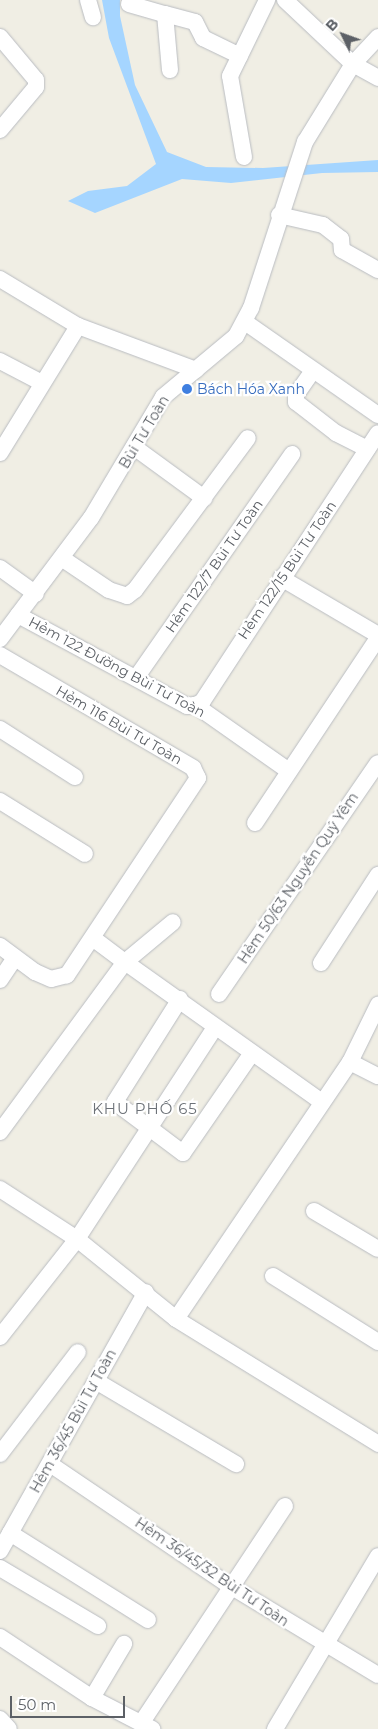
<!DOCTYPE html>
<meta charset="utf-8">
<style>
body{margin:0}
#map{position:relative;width:378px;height:1729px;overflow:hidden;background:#f0eee4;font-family:Montserrat,sans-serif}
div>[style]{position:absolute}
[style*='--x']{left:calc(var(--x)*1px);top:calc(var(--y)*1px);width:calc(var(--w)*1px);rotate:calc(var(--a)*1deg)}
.water>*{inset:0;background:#a5d5ff}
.roads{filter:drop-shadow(0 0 1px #b9bcc1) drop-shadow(0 0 1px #b9bcc1)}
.minor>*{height:16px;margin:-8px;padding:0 8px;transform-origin:8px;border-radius:8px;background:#fff}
.dots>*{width:14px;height:14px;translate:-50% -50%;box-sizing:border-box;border:2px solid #fff;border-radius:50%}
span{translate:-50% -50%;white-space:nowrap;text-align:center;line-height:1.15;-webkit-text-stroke:4.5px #fff;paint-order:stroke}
.shop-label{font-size:14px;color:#366cbe}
.left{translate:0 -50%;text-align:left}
.street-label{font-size:14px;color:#5c6066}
.neighbourhood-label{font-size:15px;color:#6d7278;letter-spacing:1px}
.north{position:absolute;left:318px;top:10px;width:50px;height:50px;-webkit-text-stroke:4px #fff;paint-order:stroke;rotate:312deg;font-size:14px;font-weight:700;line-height:20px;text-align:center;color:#5c6066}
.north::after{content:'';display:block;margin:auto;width:18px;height:22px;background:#5c6066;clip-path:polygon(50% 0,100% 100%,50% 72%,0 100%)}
.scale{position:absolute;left:10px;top:1696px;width:115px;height:22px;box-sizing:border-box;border:2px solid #5c6066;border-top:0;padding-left:6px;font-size:15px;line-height:18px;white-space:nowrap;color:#5c6066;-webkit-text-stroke:4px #fff;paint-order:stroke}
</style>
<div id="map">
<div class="water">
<i style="clip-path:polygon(102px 0,120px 0,120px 16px,135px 85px,167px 152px,206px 167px,263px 168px,378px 160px,378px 172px,322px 173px,231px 183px,182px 179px,95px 213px,68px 201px,88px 191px,127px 186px,156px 164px,109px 38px)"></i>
</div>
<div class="roads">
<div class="minor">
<i style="--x:88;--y:0;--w:18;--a:74"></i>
<i style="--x:285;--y:0;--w:93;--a:43.3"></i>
<i style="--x:353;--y:64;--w:29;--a:29"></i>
<i style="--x:129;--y:4;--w:37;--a:16"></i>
<i style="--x:0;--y:37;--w:56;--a:50.1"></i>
<i style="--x:36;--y:80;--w:7;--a:90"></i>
<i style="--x:36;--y:87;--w:56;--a:129.9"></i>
<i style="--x:170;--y:70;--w:56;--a:-95.1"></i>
<i style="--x:165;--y:14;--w:31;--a:15"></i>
<i style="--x:195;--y:22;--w:18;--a:63"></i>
<i style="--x:203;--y:38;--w:41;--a:25.9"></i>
<i style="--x:244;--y:157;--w:82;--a:-99.8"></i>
<i style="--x:230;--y:76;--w:85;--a:-64"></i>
<i style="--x:279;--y:215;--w:45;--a:12.8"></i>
<i style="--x:323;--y:225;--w:23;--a:38"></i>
<i style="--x:341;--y:239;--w:11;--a:85"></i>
<i style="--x:342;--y:250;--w:41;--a:29.1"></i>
<i style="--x:0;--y:279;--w:91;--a:31.1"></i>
<i style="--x:78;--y:326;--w:126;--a:20.4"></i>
<i style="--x:245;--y:322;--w:162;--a:35"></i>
<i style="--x:0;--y:361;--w:47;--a:27.6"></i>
<i style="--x:312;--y:372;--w:28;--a:125"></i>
<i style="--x:296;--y:395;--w:7;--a:90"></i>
<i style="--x:296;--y:402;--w:51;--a:37.8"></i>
<i style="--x:336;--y:433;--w:35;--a:27"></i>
<i style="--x:134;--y:447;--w:87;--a:36.1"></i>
<i style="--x:0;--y:453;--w:149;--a:-58.4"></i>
<i style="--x:63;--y:559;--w:55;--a:34"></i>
<i style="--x:109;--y:590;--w:19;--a:18"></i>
<i style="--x:127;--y:596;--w:10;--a:-37"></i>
<i style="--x:135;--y:590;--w:189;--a:-53.4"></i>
<i style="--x:0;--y:568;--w:44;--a:35.8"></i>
<i style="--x:281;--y:578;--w:113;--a:30.4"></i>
<i style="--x:18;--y:615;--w:192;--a:28.3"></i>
<i style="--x:187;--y:706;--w:8;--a:-7"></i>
<i style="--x:195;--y:705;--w:115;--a:35.1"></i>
<i style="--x:0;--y:639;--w:151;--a:-53.1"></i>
<i style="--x:91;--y:518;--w:141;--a:-59.2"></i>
<i style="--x:163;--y:397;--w:95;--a:-39.9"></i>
<i style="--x:236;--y:336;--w:32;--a:-62"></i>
<i style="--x:251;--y:308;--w:175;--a:-72"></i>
<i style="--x:305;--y:142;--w:92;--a:-58.4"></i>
<i style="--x:353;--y:64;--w:37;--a:-47"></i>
<i style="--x:0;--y:655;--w:224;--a:30.3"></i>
<i style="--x:193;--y:768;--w:11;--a:63"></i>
<i style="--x:198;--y:778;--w:237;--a:123.6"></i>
<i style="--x:67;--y:975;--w:16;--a:166"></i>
<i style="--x:51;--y:979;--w:17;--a:-156"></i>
<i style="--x:35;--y:972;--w:44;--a:-143.4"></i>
<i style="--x:136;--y:678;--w:273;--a:-55.1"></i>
<i style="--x:195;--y:705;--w:8;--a:-23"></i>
<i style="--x:202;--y:702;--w:321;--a:-56.8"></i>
<i style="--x:0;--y:729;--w:89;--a:32.6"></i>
<i style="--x:0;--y:801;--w:100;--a:31.9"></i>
<i style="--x:255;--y:823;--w:222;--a:-56.4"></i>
<i style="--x:94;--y:939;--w:39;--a:37"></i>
<i style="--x:125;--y:962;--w:62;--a:-39.8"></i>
<i style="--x:321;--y:963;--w:105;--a:-57.1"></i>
<i style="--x:0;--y:980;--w:27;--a:-56"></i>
<i style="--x:219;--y:994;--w:280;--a:-55.5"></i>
<i style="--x:180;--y:999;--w:122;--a:122.3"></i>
<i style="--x:115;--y:1102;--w:85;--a:36.9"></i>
<i style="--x:183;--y:1153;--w:121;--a:-55.4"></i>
<i style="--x:350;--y:1062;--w:31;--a:27"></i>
<i style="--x:0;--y:1132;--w:211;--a:-53.7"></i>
<i style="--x:125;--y:962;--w:242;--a:35.4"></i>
<i style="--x:0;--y:1189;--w:92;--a:33"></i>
<i style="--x:77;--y:1239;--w:127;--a:38.9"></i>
<i style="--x:176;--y:1319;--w:238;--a:31.7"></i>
<i style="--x:314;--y:1211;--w:74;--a:30.7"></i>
<i style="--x:273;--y:1276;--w:124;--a:32.2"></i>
<i style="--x:176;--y:1319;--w:310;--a:-55.9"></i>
<i style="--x:350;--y:1062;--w:64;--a:-63.8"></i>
<i style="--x:0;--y:1337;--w:125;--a:-51.8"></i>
<i style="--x:77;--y:1239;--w:253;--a:-56.9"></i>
<i style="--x:96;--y:1381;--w:163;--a:30.7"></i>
<i style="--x:0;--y:1454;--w:128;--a:-52.6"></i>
<i style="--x:50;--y:1464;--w:220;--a:34.1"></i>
<i style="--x:232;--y:1587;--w:170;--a:31.1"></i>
<i style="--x:10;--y:1533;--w:163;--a:32.2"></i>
<i style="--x:0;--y:1551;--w:297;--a:-60.6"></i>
<i style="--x:0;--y:1568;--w:114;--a:30.6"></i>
<i style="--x:0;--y:1637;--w:110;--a:33.5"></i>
<i style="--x:92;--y:1698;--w:68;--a:27.3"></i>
<i style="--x:92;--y:1698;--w:63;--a:-59.3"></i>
<i style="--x:0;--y:1719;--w:13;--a:48"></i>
<i style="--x:142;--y:1722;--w:259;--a:-56.5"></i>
<i style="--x:275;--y:1729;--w:201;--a:-59.2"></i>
</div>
</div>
<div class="dots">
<i style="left:187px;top:389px;background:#3f7fe0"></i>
</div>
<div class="shop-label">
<span class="left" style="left:197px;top:389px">Bách Hóa Xanh</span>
</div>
<div class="street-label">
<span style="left:144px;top:432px;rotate:-59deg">Bùi Tư Toàn</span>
<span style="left:214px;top:566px;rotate:-55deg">Hẻm 122/7 Bùi Tư Toàn</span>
<span style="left:287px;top:570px;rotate:-56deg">Hẻm 122/15 Bùi Tư Toàn</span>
<span style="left:117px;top:667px;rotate:28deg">Hẻm 122 Đường Bùi Tư Toàn</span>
<span style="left:119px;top:725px;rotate:30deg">Hẻm 116 Bùi Tư Toàn</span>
<span style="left:298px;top:878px;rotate:-56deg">Hẻm 50/63 Nguyễn Quý Yêm</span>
<span style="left:73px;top:1421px;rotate:-61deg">Hẻm 36/45 Bùi Tư Toàn</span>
<span style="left:212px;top:1572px;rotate:34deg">Hẻm 36/45/32 Bùi Tư Toàn</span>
</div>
<div class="neighbourhood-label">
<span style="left:145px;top:1109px">KHU PHỐ 65</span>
</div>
<div class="north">B</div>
<div class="scale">50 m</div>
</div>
